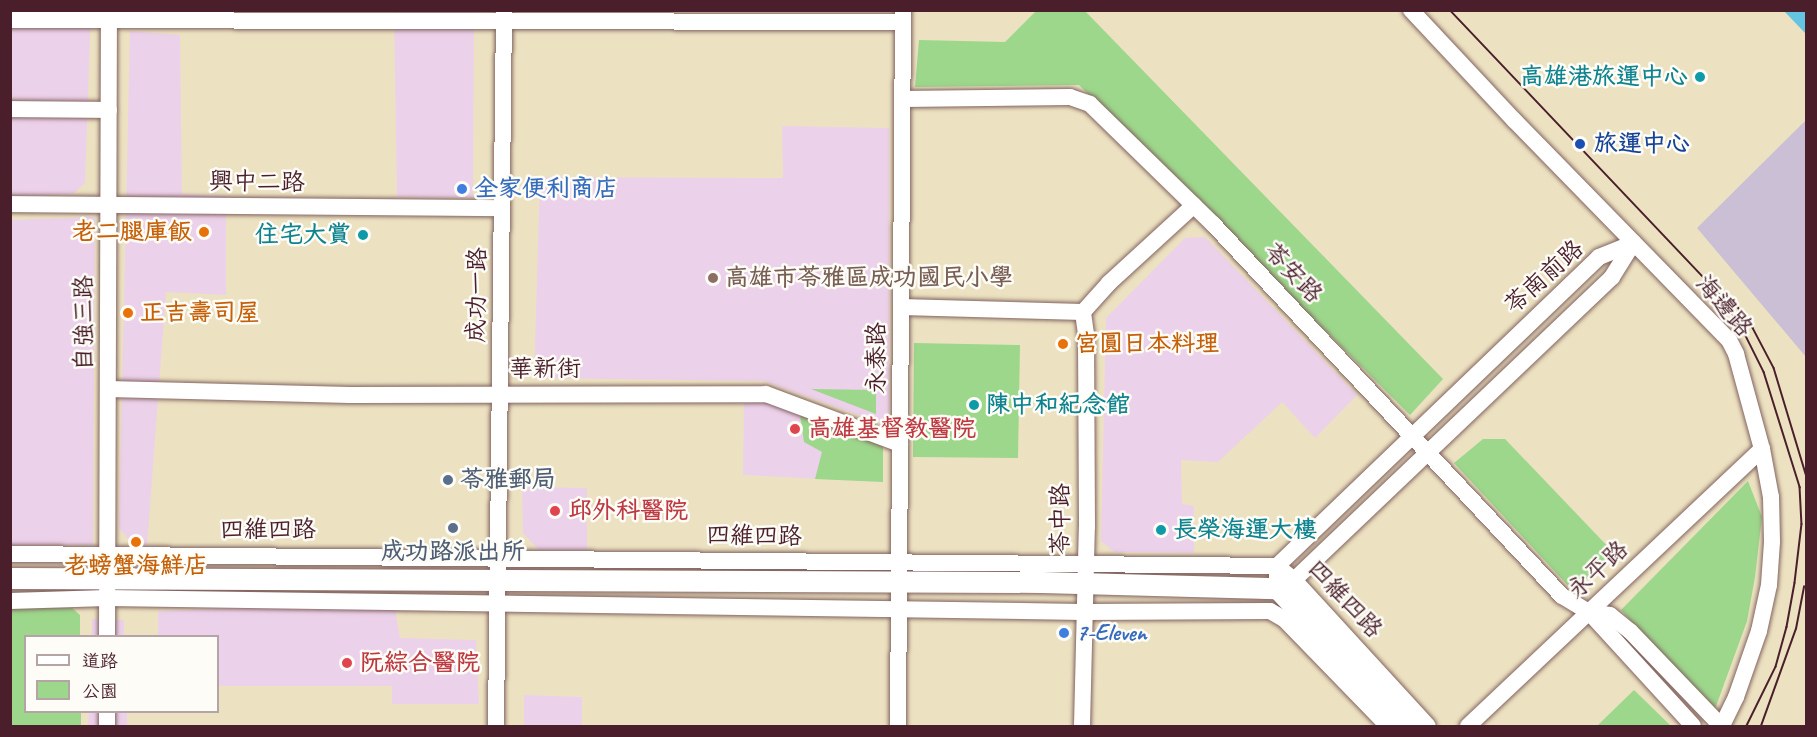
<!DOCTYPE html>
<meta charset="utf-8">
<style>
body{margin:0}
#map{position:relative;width:1817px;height:737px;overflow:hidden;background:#ece2c1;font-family:Caveat,"LXGW WenKai TC",sans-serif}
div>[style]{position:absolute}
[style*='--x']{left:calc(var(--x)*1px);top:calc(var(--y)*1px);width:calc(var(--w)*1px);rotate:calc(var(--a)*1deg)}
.built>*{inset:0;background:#ecd1ea}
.industrial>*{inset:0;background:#cbbfd5}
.green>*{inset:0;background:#9cd78b}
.water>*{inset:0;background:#64c4e2}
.roads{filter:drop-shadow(0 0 2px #836360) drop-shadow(0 0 2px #836360)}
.minor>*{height:16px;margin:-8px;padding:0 8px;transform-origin:8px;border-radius:8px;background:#fff}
.major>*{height:21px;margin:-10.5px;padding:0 10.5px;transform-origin:10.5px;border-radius:10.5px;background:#fff}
.tram>*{height:1.5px;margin:-0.75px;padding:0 0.75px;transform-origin:0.75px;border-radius:0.75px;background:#4a1f2b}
.dots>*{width:16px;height:16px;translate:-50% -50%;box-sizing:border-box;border:3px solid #fdfcf7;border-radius:50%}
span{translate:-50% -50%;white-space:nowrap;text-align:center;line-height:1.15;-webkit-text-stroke:5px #fdfcf7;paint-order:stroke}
.culture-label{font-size:24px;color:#0d838f;font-weight:700}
.right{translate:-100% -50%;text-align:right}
.left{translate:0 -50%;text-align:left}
.transit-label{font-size:24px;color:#164399;font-weight:700}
.street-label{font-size:24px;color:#4a1f2b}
.shop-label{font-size:24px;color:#366cbe;font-weight:700}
.food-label{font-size:24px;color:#c56008;font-weight:700}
.education-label{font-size:24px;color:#785e54;font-weight:700}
.health-label{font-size:24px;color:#be3a42;font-weight:700}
.service-label{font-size:24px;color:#4e5e75;font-weight:700}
.frame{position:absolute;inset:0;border:12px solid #4a1f2b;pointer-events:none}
.legend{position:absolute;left:24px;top:635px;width:195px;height:78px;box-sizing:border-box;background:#fdfcf7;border:2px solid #b5a4a5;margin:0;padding:8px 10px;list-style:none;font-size:18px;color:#4a1f2b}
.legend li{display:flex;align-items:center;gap:12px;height:30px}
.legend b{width:30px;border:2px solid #b5a4a5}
</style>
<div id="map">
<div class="built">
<i style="clip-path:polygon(10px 11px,91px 11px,85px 183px,73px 194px,11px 196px)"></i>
<i style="clip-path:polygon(394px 11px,474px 11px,473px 198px,397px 197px)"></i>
<i style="clip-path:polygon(130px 31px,180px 35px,182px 194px,226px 196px,226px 295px,166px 292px,147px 546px,128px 539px,119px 528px)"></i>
<i style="clip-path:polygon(782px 126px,889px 128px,889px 426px,764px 381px,534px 378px,540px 177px,783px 178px)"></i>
<i style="clip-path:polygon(95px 217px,93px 545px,11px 545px,11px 220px)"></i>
<i style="clip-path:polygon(1205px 237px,1357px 395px,1315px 438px,1282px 402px,1218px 462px,1181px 460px,1182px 504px,1194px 506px,1194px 553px,1114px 552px,1101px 541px,1106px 318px,1185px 238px)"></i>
<i style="clip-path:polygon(762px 400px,802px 413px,883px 482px,743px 475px,744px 402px)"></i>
<i style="clip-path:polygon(522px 487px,587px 488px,587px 550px,539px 550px,523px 533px)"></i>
<i style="clip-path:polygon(394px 603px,400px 638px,476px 640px,479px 704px,392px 704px,392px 686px,218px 686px,218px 636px,158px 636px,158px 611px)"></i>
<i style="clip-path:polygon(92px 619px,124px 620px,124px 636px,92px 636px)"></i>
<i style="clip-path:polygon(524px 695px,582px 697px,582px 726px,524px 726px)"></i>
<i style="clip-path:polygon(89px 712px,127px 712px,127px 726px,88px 726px)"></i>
</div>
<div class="industrial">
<i style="clip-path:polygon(1806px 120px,1806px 357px,1697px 228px)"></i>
</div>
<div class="green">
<i style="clip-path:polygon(1036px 11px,1085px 11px,1443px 379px,1410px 415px,1079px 85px,915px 87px,919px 40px,1005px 42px)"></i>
<i style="clip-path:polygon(914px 343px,1020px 345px,1018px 458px,913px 457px)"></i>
<i style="clip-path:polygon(811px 389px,876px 390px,876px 414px)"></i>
<i style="clip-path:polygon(800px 415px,883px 446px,883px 482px,815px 479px,822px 452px,804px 442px)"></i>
<i style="clip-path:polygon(1483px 439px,1505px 439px,1615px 554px,1573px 591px,1454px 463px)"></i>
<i style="clip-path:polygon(1748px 481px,1762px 517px,1755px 577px,1747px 621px,1715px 709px,1621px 610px)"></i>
<i style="clip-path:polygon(10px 608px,72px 608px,80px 615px,80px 636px,26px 636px,26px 712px,81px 712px,81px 726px,11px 726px)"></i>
<i style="clip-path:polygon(1634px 690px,1671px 726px,1597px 726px)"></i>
</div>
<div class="water">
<i style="clip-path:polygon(1784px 11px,1806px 11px,1806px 34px)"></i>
</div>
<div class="roads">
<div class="minor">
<i style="--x:1411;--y:10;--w:151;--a:46.9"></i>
<i style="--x:1514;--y:120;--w:308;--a:45.7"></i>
<i style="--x:1729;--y:340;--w:16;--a:63"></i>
<i style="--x:1736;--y:354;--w:98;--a:74.7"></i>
<i style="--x:1762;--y:449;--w:49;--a:79.4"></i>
<i style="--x:1771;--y:497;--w:45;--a:88.7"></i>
<i style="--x:1772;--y:542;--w:43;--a:94"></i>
<i style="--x:1769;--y:585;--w:47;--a:102.3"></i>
<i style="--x:1759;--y:631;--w:70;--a:109.2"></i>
<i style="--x:1736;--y:697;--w:32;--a:116"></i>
<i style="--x:10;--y:20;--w:893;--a:0.13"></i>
<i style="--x:903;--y:99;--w:167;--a:-0.7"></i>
<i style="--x:1070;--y:97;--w:21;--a:19"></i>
<i style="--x:1090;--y:104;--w:172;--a:44.3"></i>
<i style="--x:1213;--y:224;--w:510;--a:46.83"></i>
<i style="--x:1562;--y:596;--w:31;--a:31"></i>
<i style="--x:1589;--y:612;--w:154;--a:47.6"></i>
<i style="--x:10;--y:109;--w:99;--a:0.6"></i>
<i style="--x:10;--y:204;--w:492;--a:0.5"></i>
<i style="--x:901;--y:307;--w:182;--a:1.6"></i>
<i style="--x:1083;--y:312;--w:39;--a:-48"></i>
<i style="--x:1109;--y:283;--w:115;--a:-42.5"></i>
<i style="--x:108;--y:389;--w:242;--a:1.4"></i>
<i style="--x:350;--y:395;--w:416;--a:-0.1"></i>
<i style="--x:766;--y:394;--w:143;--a:20.5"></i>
<i style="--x:10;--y:554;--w:1267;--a:0.54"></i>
<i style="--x:1277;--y:566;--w:22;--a:39"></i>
<i style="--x:1294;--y:580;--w:198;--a:47.5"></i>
<i style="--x:1277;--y:578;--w:12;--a:-90"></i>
<i style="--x:1277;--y:566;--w:446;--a:-43.8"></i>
<i style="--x:1599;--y:257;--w:37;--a:-22"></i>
<i style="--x:1286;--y:584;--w:9;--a:-27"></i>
<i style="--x:1294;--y:580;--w:439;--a:-43.6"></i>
<i style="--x:1612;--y:277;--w:40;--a:-58"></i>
<i style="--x:10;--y:601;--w:97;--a:-1.8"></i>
<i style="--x:107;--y:598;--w:976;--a:0.82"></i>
<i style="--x:1083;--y:612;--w:187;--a:-0.3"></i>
<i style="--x:1270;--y:611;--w:16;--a:30"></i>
<i style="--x:1284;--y:619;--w:149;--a:45.8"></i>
<i style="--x:1589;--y:612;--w:21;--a:8"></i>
<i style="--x:1610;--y:615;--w:26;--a:39"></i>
<i style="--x:1630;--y:631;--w:132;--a:46.2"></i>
<i style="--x:107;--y:636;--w:626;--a:-89.82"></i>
<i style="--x:107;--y:726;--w:14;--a:-90"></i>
<i style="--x:496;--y:726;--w:715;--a:-89.36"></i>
<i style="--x:898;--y:726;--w:716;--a:-89.6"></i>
<i style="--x:1082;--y:726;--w:199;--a:-88.6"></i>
<i style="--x:1087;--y:527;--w:193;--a:-90.3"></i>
<i style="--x:1086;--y:334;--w:22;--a:-98"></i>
<i style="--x:1468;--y:726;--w:404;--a:-43.3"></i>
</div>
<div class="major">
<i style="--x:10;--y:578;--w:1031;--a:0.22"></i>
<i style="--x:1041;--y:582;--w:236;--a:1.5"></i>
<i style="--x:1277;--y:588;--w:190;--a:46.7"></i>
</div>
</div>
<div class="tram">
<i style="--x:1450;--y:10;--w:394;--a:46.5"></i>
<i style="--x:1721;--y:296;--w:40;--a:57.1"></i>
<i style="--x:1743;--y:330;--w:47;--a:63.4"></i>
<i style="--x:1764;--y:372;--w:121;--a:72.6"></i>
<i style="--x:1800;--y:487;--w:37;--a:87"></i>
<i style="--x:1802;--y:524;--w:59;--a:96.8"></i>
<i style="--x:1795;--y:583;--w:45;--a:100.3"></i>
<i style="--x:1787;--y:627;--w:41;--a:105.4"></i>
<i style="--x:1776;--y:667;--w:66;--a:116.2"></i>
<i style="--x:1732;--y:299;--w:36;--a:54"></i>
<i style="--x:1753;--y:328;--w:45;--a:62.3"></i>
<i style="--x:1774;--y:368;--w:111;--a:73.2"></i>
<i style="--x:1761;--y:726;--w:103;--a:-70.2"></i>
<i style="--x:1796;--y:629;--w:43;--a:-79.2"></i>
</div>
<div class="dots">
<i style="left:1700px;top:77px;background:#0f9aa8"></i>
<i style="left:1580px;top:144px;background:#1a4fb4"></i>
<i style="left:462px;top:189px;background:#3f7fe0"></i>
<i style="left:204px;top:232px;background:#e8710a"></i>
<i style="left:363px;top:235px;background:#0f9aa8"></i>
<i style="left:713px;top:278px;background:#8d6e63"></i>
<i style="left:128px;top:313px;background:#e8710a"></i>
<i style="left:1063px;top:344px;background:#e8710a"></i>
<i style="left:974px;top:405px;background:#0f9aa8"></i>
<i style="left:795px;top:429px;background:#e0444e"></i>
<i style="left:448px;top:480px;background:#5c6f8a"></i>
<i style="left:555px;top:511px;background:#e0444e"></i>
<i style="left:453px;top:528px;background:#5c6f8a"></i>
<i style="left:1161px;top:530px;background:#0f9aa8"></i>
<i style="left:136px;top:542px;background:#e8710a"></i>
<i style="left:1064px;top:633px;background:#3f7fe0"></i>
<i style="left:347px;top:663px;background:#e0444e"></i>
</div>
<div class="culture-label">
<span class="right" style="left:1688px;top:77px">高雄港旅運中心</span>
<span class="right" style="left:351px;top:235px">住宅大賞</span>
<span class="left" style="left:986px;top:405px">陳中和紀念館</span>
<span class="left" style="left:1173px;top:530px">長榮海運大樓</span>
</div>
<div class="transit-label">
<span class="left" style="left:1594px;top:144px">旅運中心</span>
</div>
<div class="street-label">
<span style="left:257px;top:182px;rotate:1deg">興中二路</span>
<span style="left:1293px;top:273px;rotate:46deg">苓安路</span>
<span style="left:1544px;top:277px;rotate:-42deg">苓南前路</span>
<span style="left:477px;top:295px;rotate:-89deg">成功一路</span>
<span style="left:1724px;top:306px;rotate:49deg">海邊路</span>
<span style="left:84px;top:323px;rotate:-90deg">自強三路</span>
<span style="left:877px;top:358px;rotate:-90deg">永泰路</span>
<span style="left:545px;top:369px">華新街</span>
<span style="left:1061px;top:519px;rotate:-90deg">苓中路</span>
<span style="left:268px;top:530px">四維四路</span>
<span style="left:754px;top:536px;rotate:1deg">四維四路</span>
<span style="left:1598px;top:570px;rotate:-43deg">永平路</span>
<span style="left:1345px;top:599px;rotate:47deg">四維四路</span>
</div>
<div class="shop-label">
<span class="left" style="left:474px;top:189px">全家便利商店</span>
<span class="left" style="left:1076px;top:633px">7-Eleven</span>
</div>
<div class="food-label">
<span class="right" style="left:192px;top:232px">老二腿庫飯</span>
<span class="left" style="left:140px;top:313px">正吉壽司屋</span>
<span class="left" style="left:1075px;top:344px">宮圓日本料理</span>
<span style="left:136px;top:566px">老螃蟹海鮮店</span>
</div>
<div class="education-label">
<span class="left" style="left:725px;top:278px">高雄市苓雅區成功國民小學</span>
</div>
<div class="health-label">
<span class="left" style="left:808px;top:429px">高雄基督教醫院</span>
<span class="left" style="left:568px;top:511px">邱外科醫院</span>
<span class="left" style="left:360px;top:663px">阮綜合醫院</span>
</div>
<div class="service-label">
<span class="left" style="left:460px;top:480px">苓雅郵局</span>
<span style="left:453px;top:552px">成功路派出所</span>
</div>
<div class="frame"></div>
<ul class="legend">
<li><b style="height:8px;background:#fff"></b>道路</li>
<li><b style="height:16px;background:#9cd78b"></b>公園</li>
</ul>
</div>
